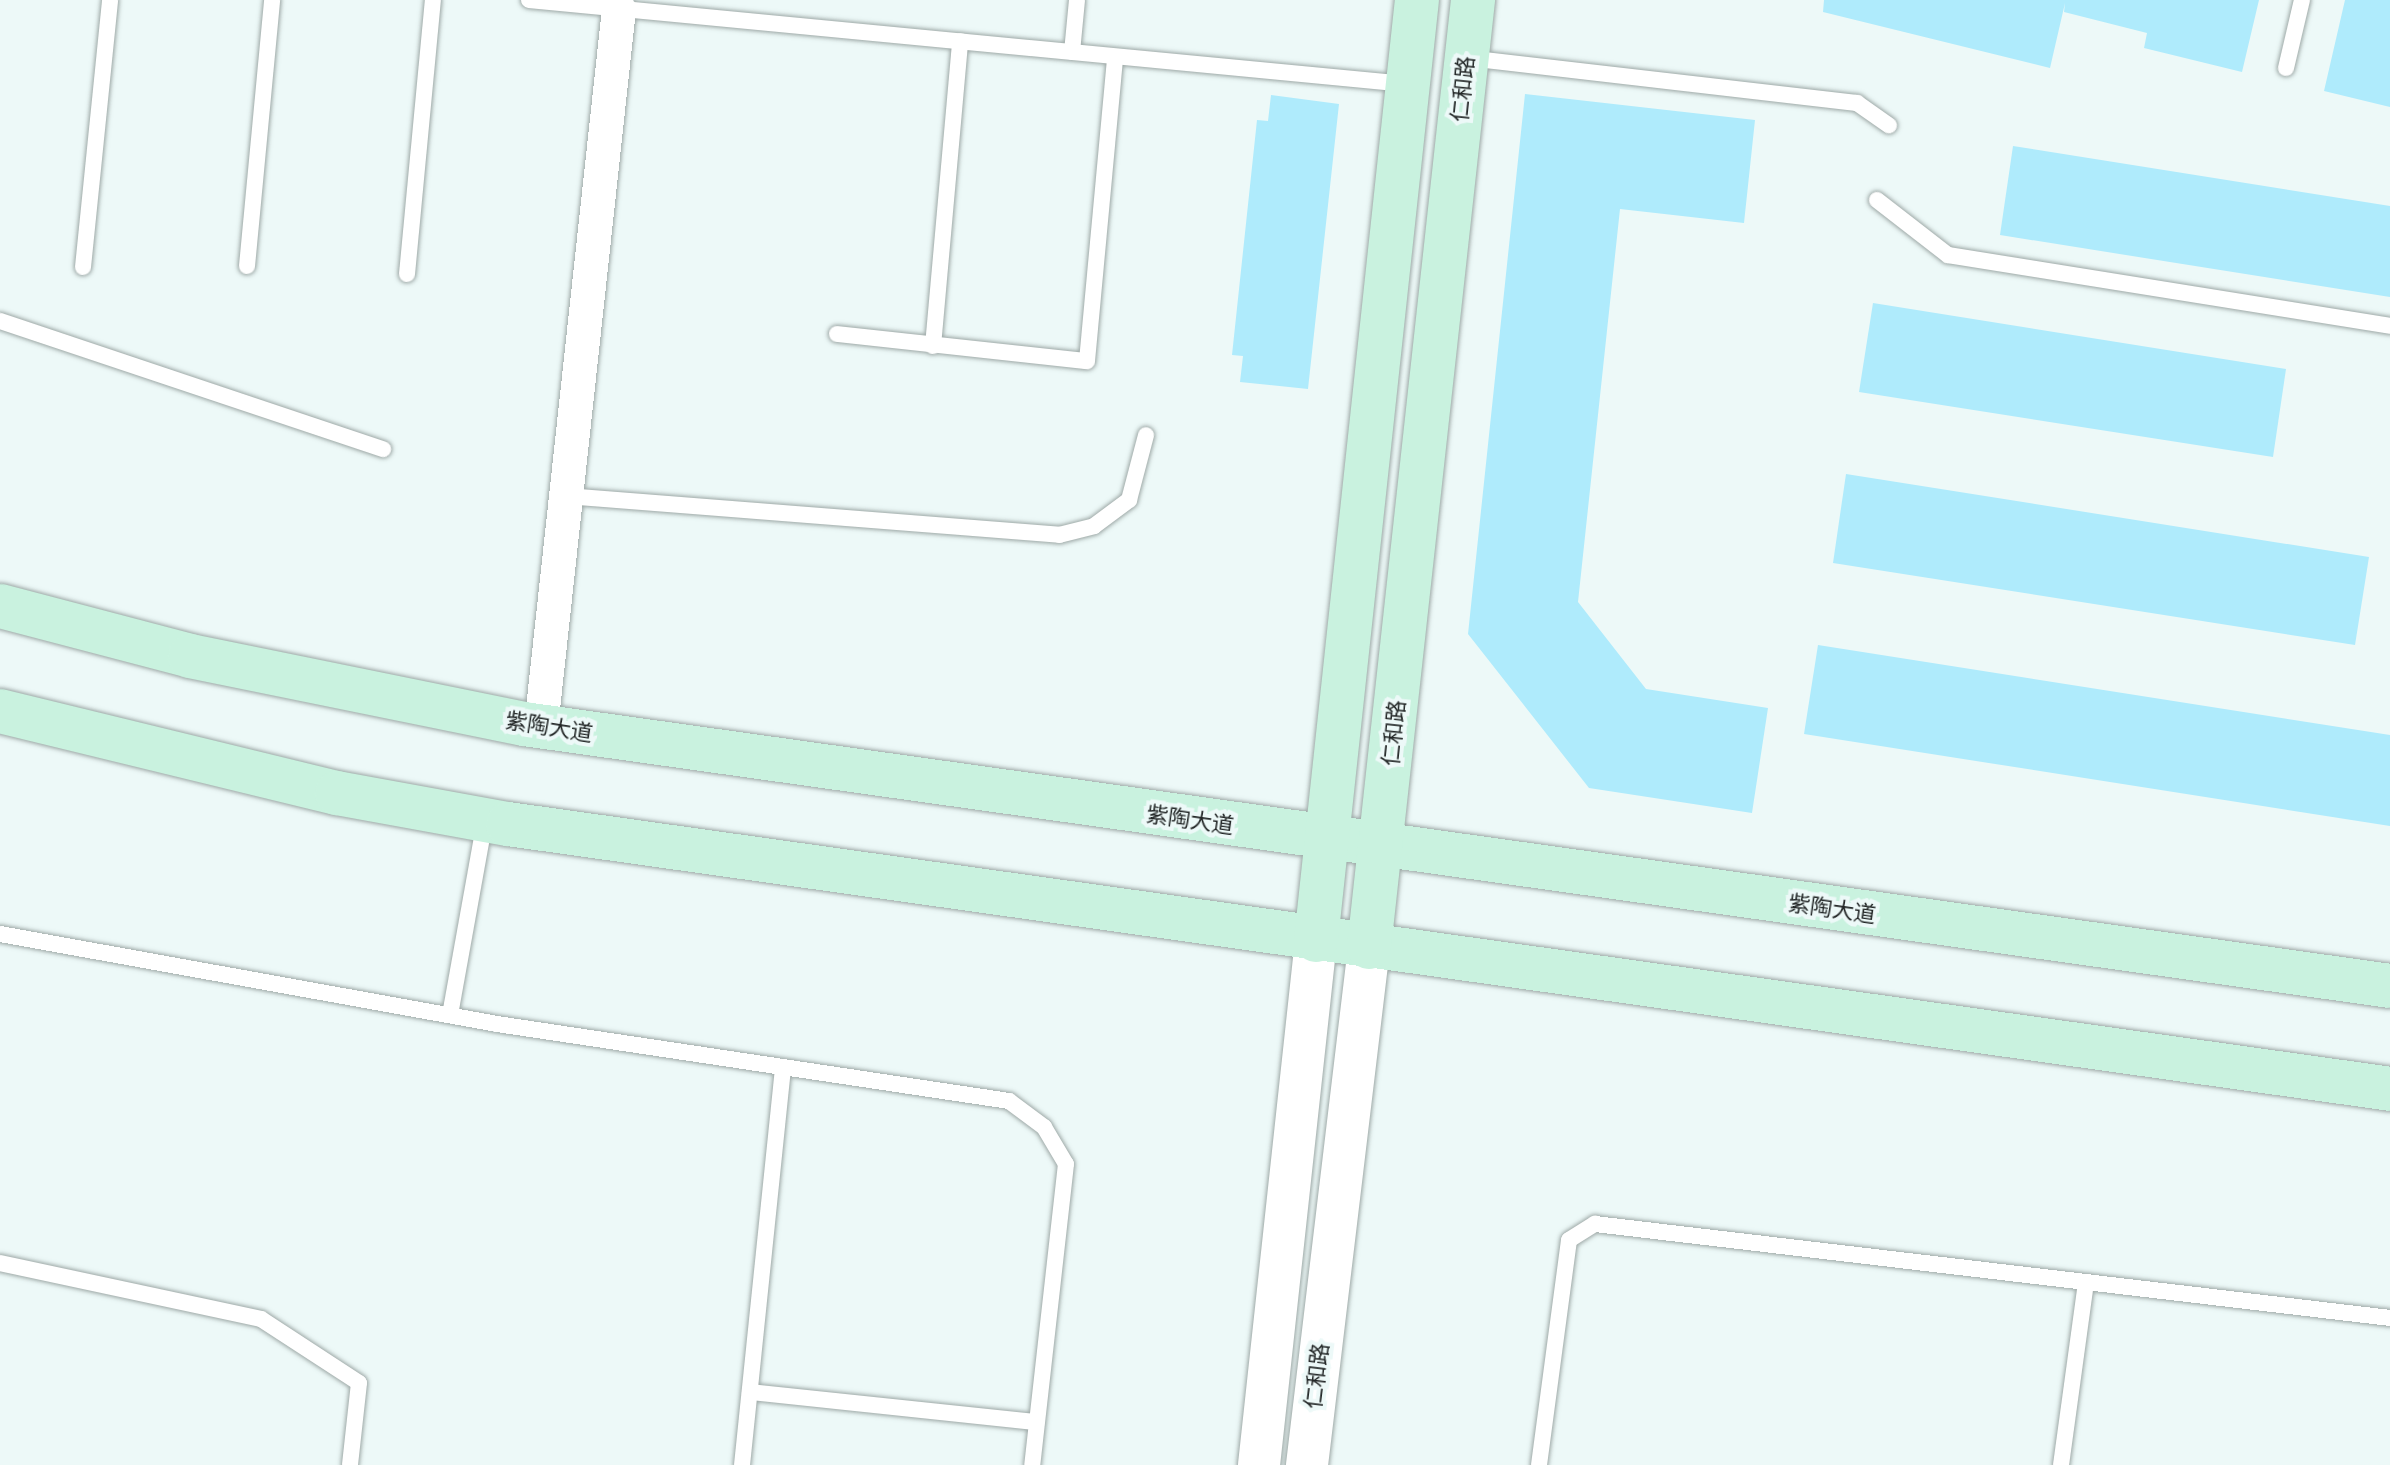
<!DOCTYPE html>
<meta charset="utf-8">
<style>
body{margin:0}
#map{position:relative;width:2390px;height:1465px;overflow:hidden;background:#edf9f8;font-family:Raleway,"Noto Sans SC",sans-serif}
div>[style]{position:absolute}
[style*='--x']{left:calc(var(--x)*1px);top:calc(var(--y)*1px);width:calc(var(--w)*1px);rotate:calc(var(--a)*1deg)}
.building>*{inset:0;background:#afebfc}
.roads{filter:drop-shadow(0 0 2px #9ea9a7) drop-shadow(0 0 2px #9ea9a7)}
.service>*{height:16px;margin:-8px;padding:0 8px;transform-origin:8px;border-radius:8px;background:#fff}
.minor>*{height:34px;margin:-17px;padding:0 17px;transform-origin:17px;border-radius:17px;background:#fff}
.tertiary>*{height:42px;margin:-21px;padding:0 21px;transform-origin:21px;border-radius:21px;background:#fff}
.secondary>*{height:44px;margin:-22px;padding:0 22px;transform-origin:22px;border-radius:22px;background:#c9f2df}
span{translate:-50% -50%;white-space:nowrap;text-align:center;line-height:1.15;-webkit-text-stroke:8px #edf9f8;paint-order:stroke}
.street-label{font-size:22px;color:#222626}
</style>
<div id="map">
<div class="building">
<i style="clip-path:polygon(1824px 0,2259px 0,2242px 72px,2144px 48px,2147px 33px,2064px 12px,2065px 3px,2050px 68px,1823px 12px)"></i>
<i style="clip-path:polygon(2345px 0,2390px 0,2390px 107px,2324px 91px)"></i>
<i style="clip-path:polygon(1525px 94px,1755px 120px,1744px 223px,1620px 209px,1578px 602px,1646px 689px,1768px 708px,1752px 813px,1589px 788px,1468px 634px)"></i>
<i style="clip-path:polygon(1271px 95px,1339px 104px,1308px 389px,1240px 382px,1243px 356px,1232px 355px,1257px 120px,1268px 121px)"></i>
<i style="clip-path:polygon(2013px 146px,2390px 206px,2390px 297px,2000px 235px)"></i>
<i style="clip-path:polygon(1873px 303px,2286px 369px,2273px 457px,1859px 392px)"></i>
<i style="clip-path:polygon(1846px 474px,2369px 557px,2355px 645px,1833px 563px)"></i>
<i style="clip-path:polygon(1818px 645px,2390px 735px,2390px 826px,1804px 734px)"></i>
</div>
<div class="roads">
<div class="service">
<i style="--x:529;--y:0;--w:881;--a:5.47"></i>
<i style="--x:1072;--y:52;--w:52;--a:-84.5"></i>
<i style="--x:1468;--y:58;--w:392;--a:6.6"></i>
<i style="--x:1857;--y:103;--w:39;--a:35"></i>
<i style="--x:2286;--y:68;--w:70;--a:-76.8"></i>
<i style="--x:1877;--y:200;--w:90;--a:37.8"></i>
<i style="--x:1948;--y:255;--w:448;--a:9.1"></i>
<i style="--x:247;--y:266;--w:267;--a:-84.6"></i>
<i style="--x:83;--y:267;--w:268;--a:-84.2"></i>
<i style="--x:407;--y:274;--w:275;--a:-84.6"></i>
<i style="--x:0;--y:321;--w:404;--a:18.5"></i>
<i style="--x:837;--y:334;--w:251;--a:6.2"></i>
<i style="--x:1087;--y:361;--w:305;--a:-84.7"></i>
<i style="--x:933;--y:346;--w:306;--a:-84.9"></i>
<i style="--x:566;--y:496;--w:495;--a:4.5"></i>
<i style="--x:1059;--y:535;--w:36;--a:-14"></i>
<i style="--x:1094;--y:526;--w:44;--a:-36.6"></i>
<i style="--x:1129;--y:500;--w:67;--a:-75.3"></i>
<i style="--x:0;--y:934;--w:505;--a:10.26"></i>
<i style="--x:497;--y:1024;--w:518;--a:8.55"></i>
<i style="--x:1009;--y:1101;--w:44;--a:36.6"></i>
<i style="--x:1044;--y:1127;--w:43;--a:59.3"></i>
<i style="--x:1066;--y:1164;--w:303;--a:96.4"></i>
<i style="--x:450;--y:1015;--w:198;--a:-79.8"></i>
<i style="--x:0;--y:1263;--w:267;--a:12.1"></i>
<i style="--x:261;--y:1319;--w:117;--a:33.1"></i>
<i style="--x:359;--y:1383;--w:82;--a:96.3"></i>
<i style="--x:750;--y:1392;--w:288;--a:6"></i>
<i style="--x:742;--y:1465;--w:400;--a:-84.1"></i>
<i style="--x:1539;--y:1465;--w:227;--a:-82.4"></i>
<i style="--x:1569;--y:1240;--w:31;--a:-32"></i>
<i style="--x:1595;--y:1224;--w:801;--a:6.74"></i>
<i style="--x:2061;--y:1465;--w:184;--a:-82.2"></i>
</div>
<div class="minor">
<i style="--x:541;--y:727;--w:722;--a:-83.8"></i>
</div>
<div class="tertiary">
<i style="--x:1259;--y:1465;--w:528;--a:-83.8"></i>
<i style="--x:1307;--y:1465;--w:522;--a:-83.17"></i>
</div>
<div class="secondary">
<i style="--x:0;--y:606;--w:196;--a:14.7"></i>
<i style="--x:190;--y:656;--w:341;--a:11.5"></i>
<i style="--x:524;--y:724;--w:1884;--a:7.99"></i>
<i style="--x:0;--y:711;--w:347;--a:13.7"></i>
<i style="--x:337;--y:793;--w:174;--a:10.3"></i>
<i style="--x:508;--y:824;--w:1901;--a:8.01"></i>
<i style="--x:1316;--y:940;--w:945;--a:-83.87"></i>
<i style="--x:1369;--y:947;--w:953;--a:-83.73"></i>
</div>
</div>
<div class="street-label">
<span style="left:1463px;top:89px;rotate:-84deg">仁和路</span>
<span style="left:549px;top:727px;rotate:9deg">紫陶大道</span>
<span style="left:1394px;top:733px;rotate:-84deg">仁和路</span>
<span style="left:1190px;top:820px;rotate:8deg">紫陶大道</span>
<span style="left:1832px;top:909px;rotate:8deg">紫陶大道</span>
<span style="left:1317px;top:1376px;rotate:-83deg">仁和路</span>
</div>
</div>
